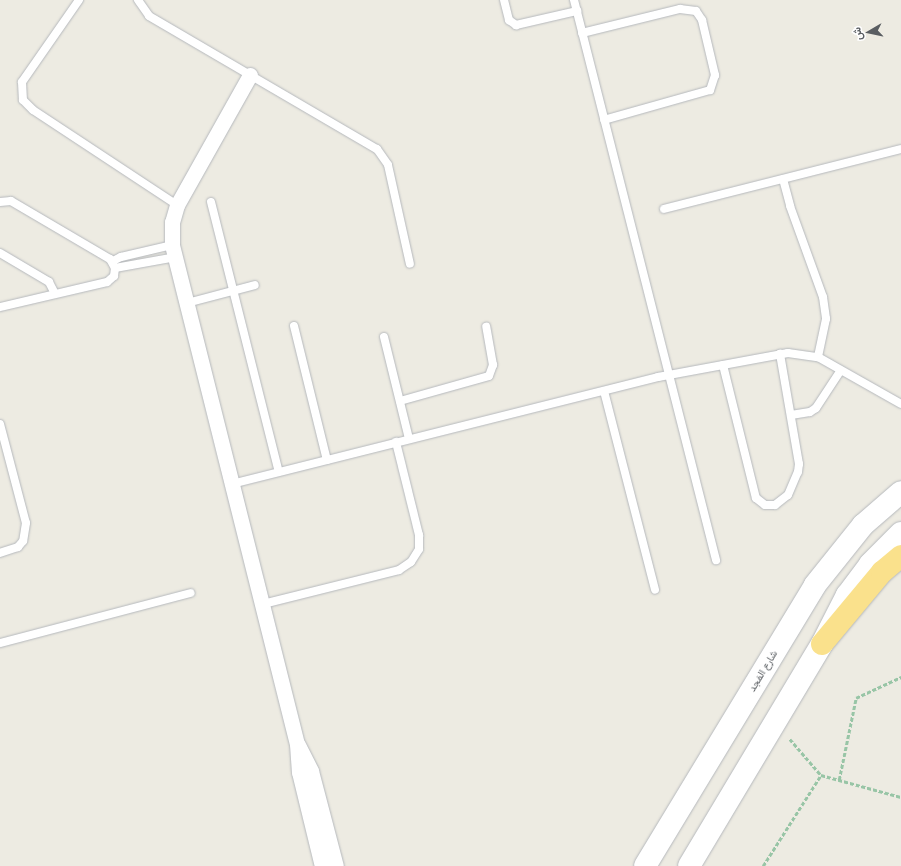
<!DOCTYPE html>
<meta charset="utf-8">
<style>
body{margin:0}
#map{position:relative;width:901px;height:866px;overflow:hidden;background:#edebe2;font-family:Arial,Vazirmatn,sans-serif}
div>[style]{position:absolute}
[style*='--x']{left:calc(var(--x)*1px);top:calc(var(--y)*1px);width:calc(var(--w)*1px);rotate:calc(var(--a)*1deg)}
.path>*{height:2.5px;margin-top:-1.25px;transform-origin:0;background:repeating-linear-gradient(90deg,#98c5a6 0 4px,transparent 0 6px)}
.roads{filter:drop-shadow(0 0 1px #b5b8bc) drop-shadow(0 0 1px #b5b8bc)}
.lane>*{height:8px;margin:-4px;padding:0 4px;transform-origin:4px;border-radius:4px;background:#fff}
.street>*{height:15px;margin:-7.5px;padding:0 7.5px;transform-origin:7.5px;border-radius:7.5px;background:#fff}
.secondary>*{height:22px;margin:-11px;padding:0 11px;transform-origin:11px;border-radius:11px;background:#fff}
.highway>*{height:22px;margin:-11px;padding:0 11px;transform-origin:11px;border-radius:11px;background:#fae18c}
span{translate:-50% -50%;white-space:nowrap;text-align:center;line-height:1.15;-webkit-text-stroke:4px #fff;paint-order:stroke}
.street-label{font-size:10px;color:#5a5e62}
.north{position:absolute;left:849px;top:12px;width:40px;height:40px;-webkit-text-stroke:3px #fff;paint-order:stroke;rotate:261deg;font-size:11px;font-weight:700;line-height:16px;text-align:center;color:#5a5e62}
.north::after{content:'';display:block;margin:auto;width:14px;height:18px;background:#5a5e62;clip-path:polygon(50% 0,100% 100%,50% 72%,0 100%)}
</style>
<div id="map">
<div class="path">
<i style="--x:790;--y:739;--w:48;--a:49.3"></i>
<i style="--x:821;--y:775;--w:83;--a:15.4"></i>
<i style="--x:839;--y:780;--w:84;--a:-78.3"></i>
<i style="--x:856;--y:698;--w:50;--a:-25"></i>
<i style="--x:763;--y:866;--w:108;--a:-57.5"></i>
</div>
<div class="roads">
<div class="lane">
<i style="--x:79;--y:0;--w:100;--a:124.8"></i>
<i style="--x:22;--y:82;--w:18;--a:87"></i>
<i style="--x:23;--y:100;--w:14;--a:45"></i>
<i style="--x:33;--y:110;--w:173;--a:33.4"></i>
<i style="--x:138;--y:0;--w:19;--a:55"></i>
<i style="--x:149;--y:16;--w:264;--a:30.3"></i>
<i style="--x:377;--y:149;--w:19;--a:55"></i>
<i style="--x:388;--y:165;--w:101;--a:77.5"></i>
<i style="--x:504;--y:0;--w:21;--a:76"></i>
<i style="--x:509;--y:20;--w:9;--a:36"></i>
<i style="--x:516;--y:25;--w:63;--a:-12.9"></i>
<i style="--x:574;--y:0;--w:578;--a:75.77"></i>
<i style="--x:582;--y:33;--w:101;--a:-13.8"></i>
<i style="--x:680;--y:9;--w:16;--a:7"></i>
<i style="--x:696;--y:11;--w:11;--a:56"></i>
<i style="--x:702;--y:20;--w:57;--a:76.7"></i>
<i style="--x:715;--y:75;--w:16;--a:108"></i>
<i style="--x:710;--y:90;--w:110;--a:164.2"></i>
<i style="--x:783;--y:179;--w:28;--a:75"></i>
<i style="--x:790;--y:206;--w:97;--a:70.1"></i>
<i style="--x:823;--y:297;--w:22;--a:82"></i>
<i style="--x:826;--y:319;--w:39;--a:102"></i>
<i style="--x:0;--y:202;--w:11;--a:-5"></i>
<i style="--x:11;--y:201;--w:115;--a:30.4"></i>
<i style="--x:110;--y:259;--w:10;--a:61"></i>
<i style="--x:115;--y:268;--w:8;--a:97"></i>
<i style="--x:114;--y:276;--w:9;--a:139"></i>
<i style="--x:107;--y:282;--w:110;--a:166.8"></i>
<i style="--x:211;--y:202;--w:278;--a:75.9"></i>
<i style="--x:664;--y:209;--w:244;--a:-14.2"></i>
<i style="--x:0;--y:253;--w:57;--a:30.6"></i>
<i style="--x:49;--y:282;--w:13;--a:63"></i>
<i style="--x:113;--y:261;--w:9;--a:-27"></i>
<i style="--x:121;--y:257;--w:52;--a:-13.2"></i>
<i style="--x:115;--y:268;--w:62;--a:-10.2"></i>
<i style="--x:187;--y:303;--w:70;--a:-14.8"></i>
<i style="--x:294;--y:326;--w:138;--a:76.2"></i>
<i style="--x:384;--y:337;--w:105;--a:76.2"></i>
<i style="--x:723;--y:365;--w:137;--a:76.1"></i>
<i style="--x:756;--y:498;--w:11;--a:38"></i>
<i style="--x:765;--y:505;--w:10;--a:0"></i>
<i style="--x:775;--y:505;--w:16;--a:-38"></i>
<i style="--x:788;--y:495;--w:25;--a:-67"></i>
<i style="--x:798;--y:472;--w:8;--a:-83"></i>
<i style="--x:799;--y:464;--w:112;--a:-99.8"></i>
<i style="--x:604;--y:391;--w:205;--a:75.6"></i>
<i style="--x:400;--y:401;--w:92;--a:-15.7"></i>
<i style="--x:489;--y:376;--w:12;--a:-70"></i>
<i style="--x:493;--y:365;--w:39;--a:-100"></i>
<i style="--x:791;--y:415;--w:19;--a:-9"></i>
<i style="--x:810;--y:412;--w:7;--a:-34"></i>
<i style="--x:816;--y:408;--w:45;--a:-56.7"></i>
<i style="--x:0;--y:424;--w:102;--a:75.3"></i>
<i style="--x:26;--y:523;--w:18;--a:99"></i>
<i style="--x:23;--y:541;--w:8;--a:130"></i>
<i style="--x:18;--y:547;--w:19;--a:162"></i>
<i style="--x:232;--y:484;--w:439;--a:-14.1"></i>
<i style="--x:658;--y:377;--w:132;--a:-10.5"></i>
<i style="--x:788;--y:353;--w:30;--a:8"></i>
<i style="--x:818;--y:357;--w:95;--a:29.5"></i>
<i style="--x:263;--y:604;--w:140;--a:-14"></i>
<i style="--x:399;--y:570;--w:14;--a:-34"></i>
<i style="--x:411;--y:562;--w:15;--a:-58"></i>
<i style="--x:419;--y:549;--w:14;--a:-90"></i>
<i style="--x:419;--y:535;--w:96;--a:-103.9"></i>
<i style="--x:0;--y:643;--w:197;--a:-14.7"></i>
</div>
<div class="street">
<i style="--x:250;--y:75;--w:149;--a:119.3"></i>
<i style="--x:177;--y:205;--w:18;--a:106"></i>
<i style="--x:172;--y:222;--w:23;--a:90"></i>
<i style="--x:172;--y:245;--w:514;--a:75.94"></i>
<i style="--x:297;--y:744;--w:28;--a:86"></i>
<i style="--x:299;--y:772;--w:97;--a:76.3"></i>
<i style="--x:298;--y:745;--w:29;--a:63"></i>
<i style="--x:311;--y:771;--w:98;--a:75.3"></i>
</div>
<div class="secondary">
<i style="--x:645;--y:866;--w:328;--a:-58.8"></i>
<i style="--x:815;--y:585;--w:77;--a:-51.3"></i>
<i style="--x:863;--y:525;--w:50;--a:-41"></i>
<i style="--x:689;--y:866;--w:259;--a:-59.1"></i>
<i style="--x:822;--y:644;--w:55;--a:-63"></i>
<i style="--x:847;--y:595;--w:39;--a:-53"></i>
<i style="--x:870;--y:564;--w:44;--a:-45"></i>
</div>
<div class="highway">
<i style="--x:822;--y:644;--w:94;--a:-50.2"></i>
<i style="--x:882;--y:572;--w:25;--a:-40"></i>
</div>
</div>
<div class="street-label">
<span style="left:763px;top:671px;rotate:-59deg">شارع المَجد</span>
</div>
<div class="north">ش</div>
</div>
